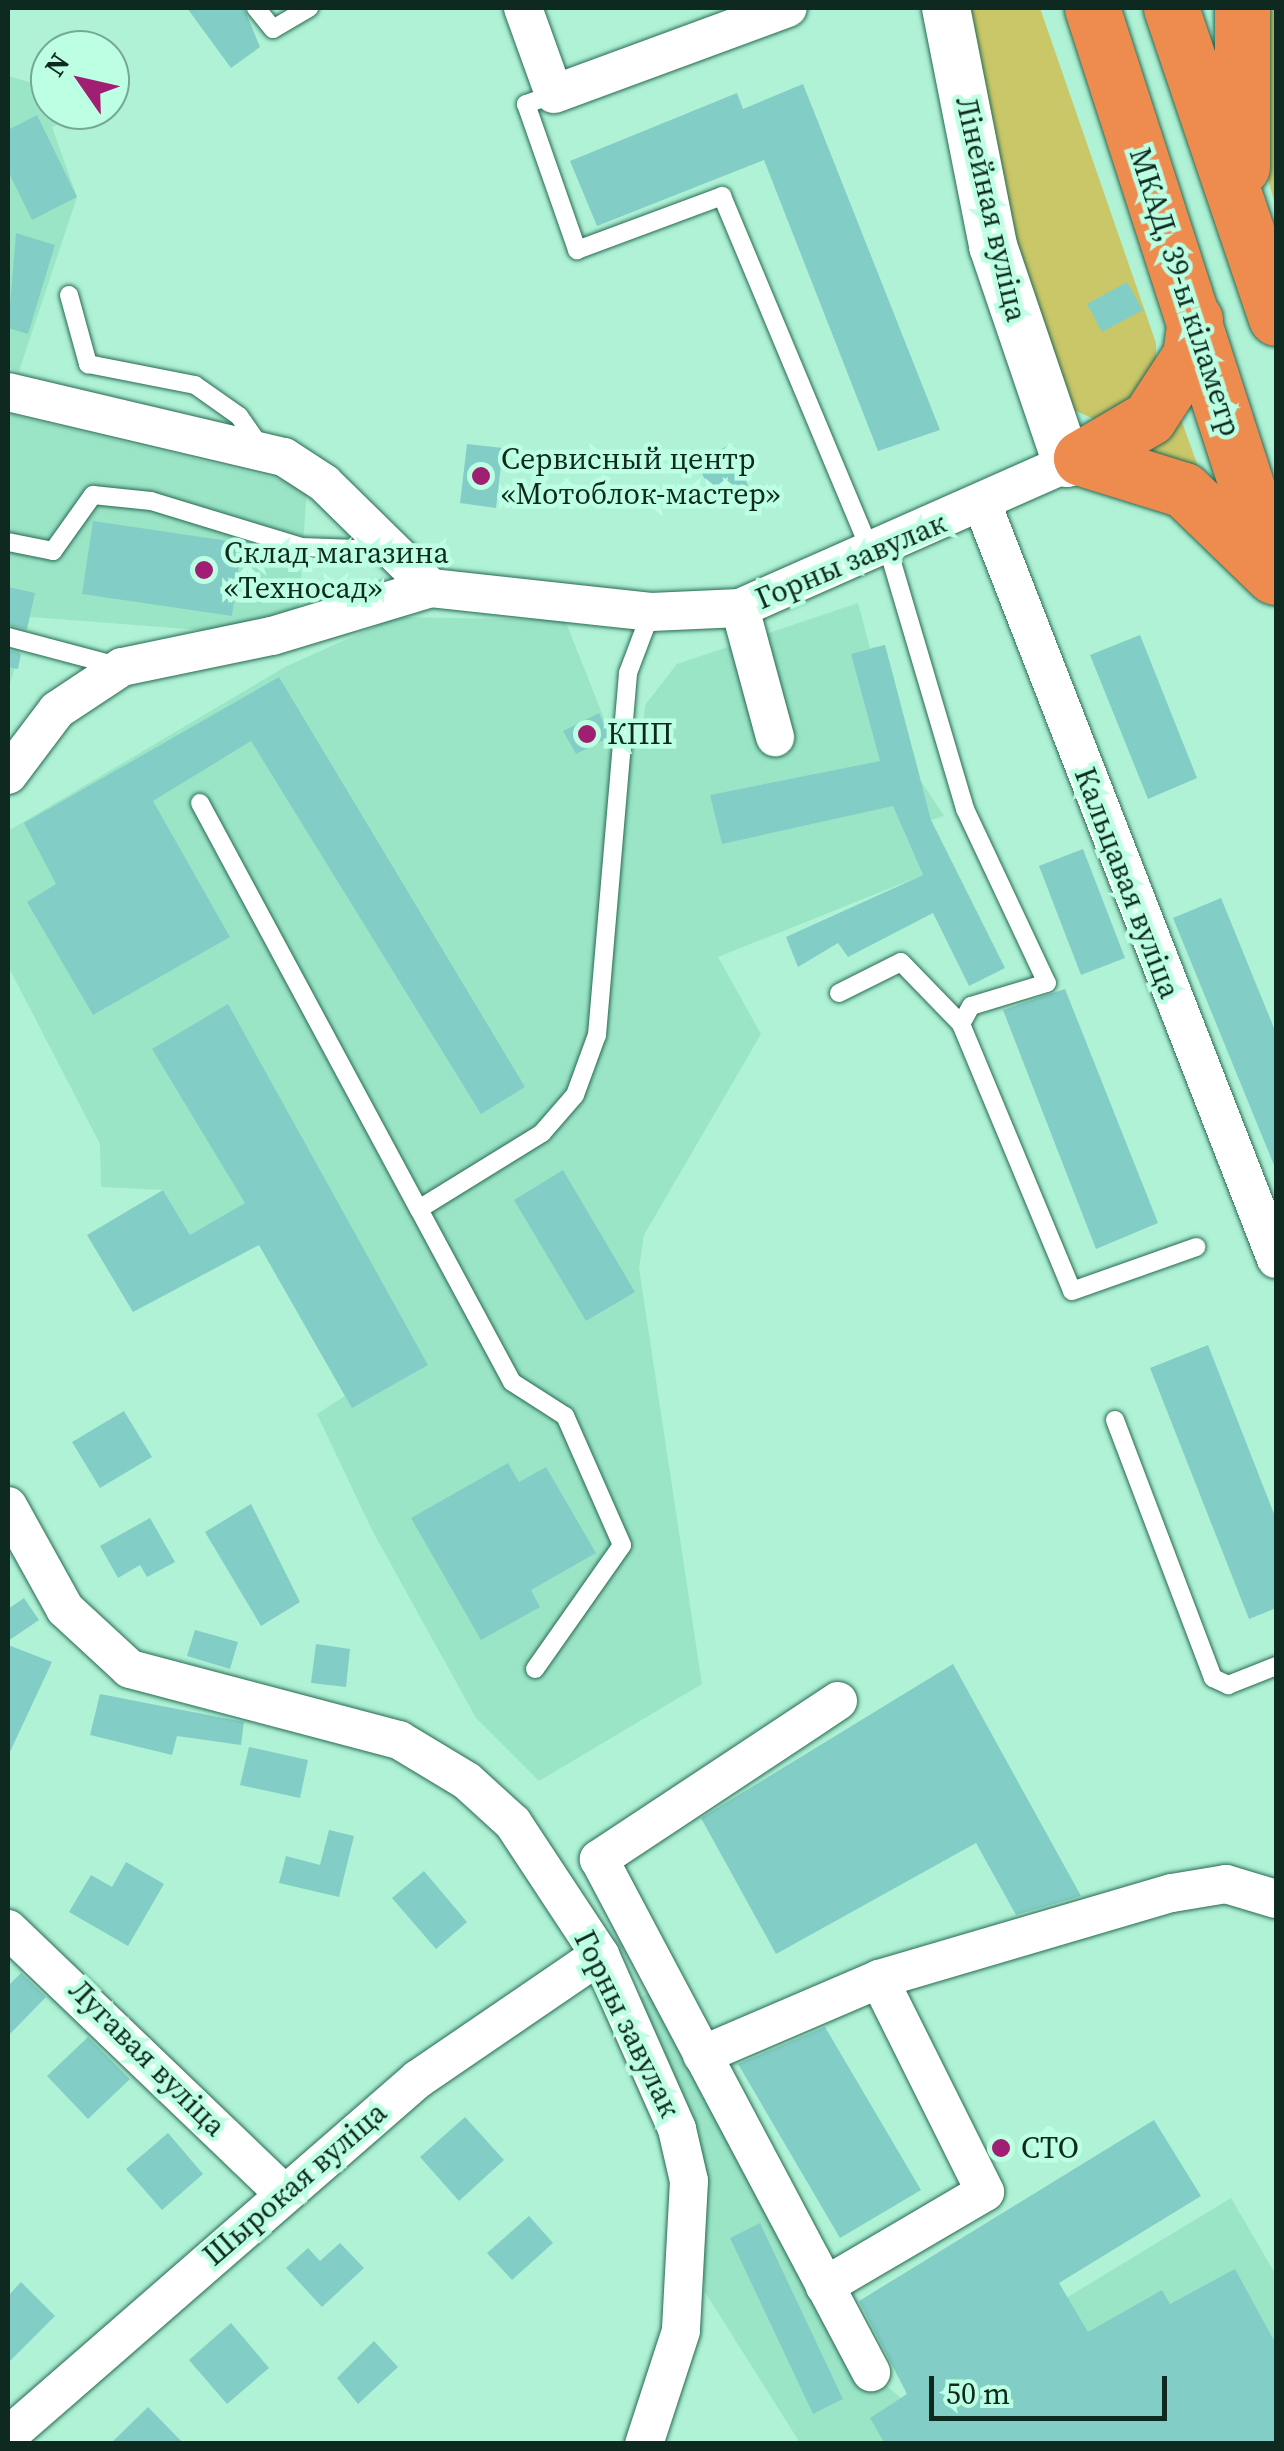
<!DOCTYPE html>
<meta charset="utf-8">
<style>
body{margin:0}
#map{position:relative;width:1284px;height:2451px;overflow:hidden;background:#aff2d6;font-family:"Source Serif 4",serif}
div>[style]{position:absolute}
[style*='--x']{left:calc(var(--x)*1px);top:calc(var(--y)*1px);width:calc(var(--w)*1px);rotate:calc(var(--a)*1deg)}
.built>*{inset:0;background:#9be5c7}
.green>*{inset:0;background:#cac768}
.building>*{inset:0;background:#82cec6}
.roads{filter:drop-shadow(0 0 2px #286a53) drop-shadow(0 0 2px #286a53)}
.service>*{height:18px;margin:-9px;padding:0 9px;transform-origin:9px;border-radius:9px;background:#fff}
.minor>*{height:38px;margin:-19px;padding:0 19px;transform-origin:19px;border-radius:19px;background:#fff}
.tertiary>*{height:48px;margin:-24px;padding:0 24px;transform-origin:24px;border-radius:24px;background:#fff}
.trunk>*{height:55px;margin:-27.5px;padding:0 27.5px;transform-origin:27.5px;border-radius:27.5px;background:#ee8c50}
.dots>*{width:28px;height:28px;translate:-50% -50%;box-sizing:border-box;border:5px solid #bcffe3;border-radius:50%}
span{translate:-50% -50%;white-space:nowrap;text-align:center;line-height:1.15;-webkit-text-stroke:9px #bcffe3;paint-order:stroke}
.street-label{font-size:30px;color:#0e291f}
.poi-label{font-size:30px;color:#0e291f}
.left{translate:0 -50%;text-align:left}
.frame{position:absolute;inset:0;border:10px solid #0e291f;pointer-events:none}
.north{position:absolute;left:30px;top:30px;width:100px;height:100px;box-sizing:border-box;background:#bcffe3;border:2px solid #76a995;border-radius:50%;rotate:304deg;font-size:28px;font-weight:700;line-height:40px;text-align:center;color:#0e291f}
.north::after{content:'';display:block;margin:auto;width:35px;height:45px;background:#a01f72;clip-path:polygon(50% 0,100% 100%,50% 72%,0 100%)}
.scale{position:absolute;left:929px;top:2376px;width:238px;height:45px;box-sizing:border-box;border:5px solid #0e291f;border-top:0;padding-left:12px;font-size:30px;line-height:35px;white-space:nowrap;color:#0e291f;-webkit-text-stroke:8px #bcffe3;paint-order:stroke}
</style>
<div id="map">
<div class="built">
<i style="clip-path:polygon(8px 76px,50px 88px,50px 110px,86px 110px,52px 127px,77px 197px,19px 371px,8px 368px)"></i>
<i style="clip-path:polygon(8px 414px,307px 486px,299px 608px,228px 632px,30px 617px,8px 690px)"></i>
<i style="clip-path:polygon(858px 603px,870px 648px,885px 645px,921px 781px,944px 816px,903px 829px,923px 875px,718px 957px,761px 1034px,644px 1235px,639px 1268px,702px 1684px,539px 1781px,476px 1718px,372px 1530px,317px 1414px,345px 1396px,259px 1245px,209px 1266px,163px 1190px,101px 1187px,100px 1144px,8px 966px,8px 831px,285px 667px,396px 617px,565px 620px,611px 736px,642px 737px,645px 705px,677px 664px)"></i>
<i style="clip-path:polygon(665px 1984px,870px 2372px,901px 2398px,1231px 2198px,1276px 2275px,1276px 2443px,800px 2443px,705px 2292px,695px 2147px,633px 2002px)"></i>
</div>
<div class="green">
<i style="clip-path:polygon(963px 8px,1040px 8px,1156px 343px,1156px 381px,1101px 422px,1069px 408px,1029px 319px)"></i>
<i style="clip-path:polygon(1255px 8px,1276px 8px,1276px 208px,1259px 146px)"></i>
<i style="clip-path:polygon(1175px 419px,1181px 419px,1201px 475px,1153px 464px,1146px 442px)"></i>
</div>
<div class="building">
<i style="clip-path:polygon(187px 8px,244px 8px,260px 47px,231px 68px)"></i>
<i style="clip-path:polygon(803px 84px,940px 430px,878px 451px,764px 160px,597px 226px,570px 161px,737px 93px,743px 109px)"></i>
<i style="clip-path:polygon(37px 115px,77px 197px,32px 220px,8px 171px,8px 130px)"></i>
<i style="clip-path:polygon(16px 233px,55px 245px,28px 334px,8px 328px)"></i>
<i style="clip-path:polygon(1127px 282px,1143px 310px,1102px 332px,1087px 304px)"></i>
<i style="clip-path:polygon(467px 444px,503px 448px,496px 508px,460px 503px)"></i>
<i style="clip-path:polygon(730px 445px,751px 492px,718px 507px,696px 461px)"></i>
<i style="clip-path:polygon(93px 521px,242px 543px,232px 616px,82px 594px)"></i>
<i style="clip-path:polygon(8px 587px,35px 593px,27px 629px,8px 625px)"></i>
<i style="clip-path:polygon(1140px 635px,1197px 778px,1148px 799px,1090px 655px)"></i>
<i style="clip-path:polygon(885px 645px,931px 820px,1005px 968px,969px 986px,933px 913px,848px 957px,838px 943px,798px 967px,786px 937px,923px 875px,893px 806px,722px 844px,710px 795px,880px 761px,851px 654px)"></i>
<i style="clip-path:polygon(8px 650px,21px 654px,18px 669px,8px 667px)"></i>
<i style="clip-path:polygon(279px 677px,525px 1087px,481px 1114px,251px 741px,153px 801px,230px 937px,93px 1015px,27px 902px,56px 884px,24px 823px)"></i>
<i style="clip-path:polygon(599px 713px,610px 737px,576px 754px,563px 731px)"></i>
<i style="clip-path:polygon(1083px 849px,1125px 958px,1081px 975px,1039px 866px)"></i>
<i style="clip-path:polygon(1221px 898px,1276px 1033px,1276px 1170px,1173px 918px)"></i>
<i style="clip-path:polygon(1065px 989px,1158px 1223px,1096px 1249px,1003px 1010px)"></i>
<i style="clip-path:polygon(228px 1004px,428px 1365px,352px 1408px,259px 1245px,133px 1312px,87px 1235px,163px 1190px,190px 1235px,245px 1203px,152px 1049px)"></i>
<i style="clip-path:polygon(563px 1170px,635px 1292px,586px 1321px,514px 1200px)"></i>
<i style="clip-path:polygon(1208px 1345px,1276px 1519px,1276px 1608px,1249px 1619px,1150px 1368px)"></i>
<i style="clip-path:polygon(124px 1411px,152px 1457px,100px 1488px,72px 1442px)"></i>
<i style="clip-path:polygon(508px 1463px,519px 1482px,546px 1467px,596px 1553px,531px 1590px,540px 1607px,481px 1640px,411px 1518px)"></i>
<i style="clip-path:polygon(251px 1504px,300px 1602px,261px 1626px,205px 1532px)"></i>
<i style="clip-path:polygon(150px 1518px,175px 1562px,147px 1577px,140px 1565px,118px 1578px,100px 1546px)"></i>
<i style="clip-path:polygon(24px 1598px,39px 1620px,8px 1641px,8px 1609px)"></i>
<i style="clip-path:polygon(195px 1630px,238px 1642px,230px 1669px,187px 1656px)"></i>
<i style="clip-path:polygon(316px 1644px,350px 1649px,346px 1687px,311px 1683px)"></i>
<i style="clip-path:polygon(8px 1645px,52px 1662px,8px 1756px)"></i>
<i style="clip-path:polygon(953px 1664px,1081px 1896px,1016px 1915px,976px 1843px,776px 1954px,701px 1818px)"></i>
<i style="clip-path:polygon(100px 1694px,244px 1722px,241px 1745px,177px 1736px,172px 1755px,90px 1735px)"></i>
<i style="clip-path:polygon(249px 1747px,308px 1760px,300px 1798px,240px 1785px)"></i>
<i style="clip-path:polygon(329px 1830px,354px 1836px,339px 1897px,279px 1883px,286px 1856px,320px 1865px)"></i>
<i style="clip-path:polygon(126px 1862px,164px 1884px,128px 1946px,69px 1912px,91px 1875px,112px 1887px)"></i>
<i style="clip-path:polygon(424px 1871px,467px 1922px,436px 1949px,392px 1898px)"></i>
<i style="clip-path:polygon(21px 1973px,46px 1997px,8px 2036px,8px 1986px)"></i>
<i style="clip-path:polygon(825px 2027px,921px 2190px,840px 2238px,738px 2064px)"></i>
<i style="clip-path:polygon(88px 2037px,130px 2079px,88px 2119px,47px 2076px)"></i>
<i style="clip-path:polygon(465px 2117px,504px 2160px,459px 2201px,420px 2157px)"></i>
<i style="clip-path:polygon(1154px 2120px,1201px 2196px,1059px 2283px,1088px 2332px,1162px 2290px,1170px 2304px,1235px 2269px,1276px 2344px,1276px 2444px,885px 2444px,870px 2418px,907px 2394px,859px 2301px)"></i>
<i style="clip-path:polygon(168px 2133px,203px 2174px,162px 2210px,126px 2169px)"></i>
<i style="clip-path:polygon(529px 2216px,553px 2243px,512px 2280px,487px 2253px)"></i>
<i style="clip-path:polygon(760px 2223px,843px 2399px,813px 2414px,730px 2238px)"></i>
<i style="clip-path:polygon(340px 2243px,364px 2268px,322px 2307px,286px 2268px,308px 2248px,320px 2261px)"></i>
<i style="clip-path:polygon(21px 2282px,55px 2316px,8px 2363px,8px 2296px)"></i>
<i style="clip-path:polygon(231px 2323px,269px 2368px,227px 2404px,189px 2360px)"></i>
<i style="clip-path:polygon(374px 2341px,398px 2367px,358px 2404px,337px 2378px)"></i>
<i style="clip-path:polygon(148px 2407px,184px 2444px,110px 2444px)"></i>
</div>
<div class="roads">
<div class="service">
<i style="--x:256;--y:8;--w:27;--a:51"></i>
<i style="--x:273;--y:29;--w:42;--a:-30.3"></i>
<i style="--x:554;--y:94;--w:30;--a:160"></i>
<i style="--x:526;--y:104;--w:155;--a:70.7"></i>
<i style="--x:577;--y:250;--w:155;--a:-20.4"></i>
<i style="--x:722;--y:196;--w:384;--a:67.3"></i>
<i style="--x:69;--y:295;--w:72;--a:74.6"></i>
<i style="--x:88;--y:364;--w:109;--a:11.1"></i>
<i style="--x:195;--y:385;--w:54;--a:35.2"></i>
<i style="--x:239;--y:416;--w:38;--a:55"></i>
<i style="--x:8;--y:542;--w:46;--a:11.3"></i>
<i style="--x:53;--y:551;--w:69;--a:-54.5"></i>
<i style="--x:93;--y:495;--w:58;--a:5.9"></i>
<i style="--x:151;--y:501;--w:157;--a:17"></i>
<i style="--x:301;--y:547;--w:84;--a:2"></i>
<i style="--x:886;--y:542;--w:278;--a:73.5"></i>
<i style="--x:965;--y:809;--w:192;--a:64.8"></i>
<i style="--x:1047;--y:983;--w:79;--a:163.2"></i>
<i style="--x:971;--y:1006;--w:21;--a:119"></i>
<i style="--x:961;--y:1024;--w:289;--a:67.4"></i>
<i style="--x:1072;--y:1291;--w:132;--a:-19.5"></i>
<i style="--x:8;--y:637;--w:113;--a:14.9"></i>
<i style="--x:200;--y:803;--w:461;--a:61.7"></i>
<i style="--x:839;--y:993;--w:69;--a:-26.6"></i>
<i style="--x:901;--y:962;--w:86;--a:45.9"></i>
<i style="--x:1115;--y:1420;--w:276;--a:69.2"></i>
<i style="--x:1213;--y:1678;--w:17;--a:25"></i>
<i style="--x:1228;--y:1685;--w:52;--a:-21.6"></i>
<i style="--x:535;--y:1669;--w:151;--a:-54.9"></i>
<i style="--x:622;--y:1545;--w:141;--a:-113.8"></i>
<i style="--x:565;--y:1416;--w:63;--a:-147.3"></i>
<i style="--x:512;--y:1382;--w:196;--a:-118.3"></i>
<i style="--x:419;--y:1209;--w:145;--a:-31.7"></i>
<i style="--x:542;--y:1133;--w:50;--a:-49"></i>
<i style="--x:575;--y:1095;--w:64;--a:-69.9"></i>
<i style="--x:597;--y:1035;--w:363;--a:-85.1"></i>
<i style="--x:628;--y:673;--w:65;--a:-69.3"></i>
</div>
<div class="minor">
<i style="--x:523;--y:8;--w:91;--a:70.2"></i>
<i style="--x:554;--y:94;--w:249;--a:-20.2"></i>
<i style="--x:8;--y:392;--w:284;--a:13.3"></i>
<i style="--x:284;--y:457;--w:48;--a:33"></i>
<i style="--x:324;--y:483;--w:150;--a:44.5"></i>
<i style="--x:983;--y:506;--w:808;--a:68.74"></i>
<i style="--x:740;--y:608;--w:134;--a:74.8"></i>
<i style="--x:8;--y:775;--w:81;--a:-53"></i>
<i style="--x:57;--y:710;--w:78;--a:-33.5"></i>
<i style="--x:122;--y:667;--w:153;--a:-11.7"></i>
<i style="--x:272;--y:636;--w:166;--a:-16.8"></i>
<i style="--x:431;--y:588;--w:221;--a:6.2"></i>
<i style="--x:651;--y:612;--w:89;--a:-2.6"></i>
<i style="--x:740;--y:608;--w:358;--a:-23.9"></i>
<i style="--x:8;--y:1506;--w:118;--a:61"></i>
<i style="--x:65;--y:1609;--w:88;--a:42.7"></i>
<i style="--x:130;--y:1669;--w:278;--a:14.8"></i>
<i style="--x:399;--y:1740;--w:79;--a:31.1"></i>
<i style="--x:467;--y:1781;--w:62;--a:42.4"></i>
<i style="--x:513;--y:1823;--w:158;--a:56.6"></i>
<i style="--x:600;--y:1955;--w:190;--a:66.1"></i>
<i style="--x:677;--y:2129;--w:53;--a:77"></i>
<i style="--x:689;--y:2181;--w:150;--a:93.1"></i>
<i style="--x:681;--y:2331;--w:119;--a:108.1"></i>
<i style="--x:838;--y:1701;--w:287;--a:146.5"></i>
<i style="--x:599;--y:1859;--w:581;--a:62.07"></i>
<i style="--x:8;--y:1929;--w:380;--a:43.8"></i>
<i style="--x:879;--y:1979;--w:305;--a:-16.4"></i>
<i style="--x:1172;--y:1893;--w:55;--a:-9.5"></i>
<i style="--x:1226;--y:1884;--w:52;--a:16.7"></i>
<i style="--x:702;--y:2055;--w:193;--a:-23.2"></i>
<i style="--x:879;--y:1979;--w:238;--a:63.5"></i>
<i style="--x:985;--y:2192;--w:186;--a:149.6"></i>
<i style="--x:8;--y:2436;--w:544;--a:-41.05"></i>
<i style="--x:418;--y:2079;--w:220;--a:-34.3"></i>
</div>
<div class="tertiary">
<i style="--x:946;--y:8;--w:243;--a:78.8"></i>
<i style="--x:993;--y:246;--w:229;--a:71.2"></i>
<i style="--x:1067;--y:463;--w:15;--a:-20"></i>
</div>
<div class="trunk">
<i style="--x:1092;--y:8;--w:598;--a:72.08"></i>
<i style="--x:1171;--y:8;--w:327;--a:71.3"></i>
<i style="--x:1242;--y:167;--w:159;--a:-90"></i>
<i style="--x:1081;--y:458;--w:108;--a:17.3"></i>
<i style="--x:1184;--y:490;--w:124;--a:44"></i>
<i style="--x:1081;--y:458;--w:79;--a:-30.5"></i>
<i style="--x:1149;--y:418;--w:75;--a:-56.9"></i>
<i style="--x:1190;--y:355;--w:36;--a:-82"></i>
</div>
</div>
<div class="dots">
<i style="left:481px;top:476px;background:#a01f72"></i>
<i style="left:204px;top:570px;background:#a01f72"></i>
<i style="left:587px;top:734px;background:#a01f72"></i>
<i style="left:1001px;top:2148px;background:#a01f72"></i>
</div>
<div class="street-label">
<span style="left:991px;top:209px;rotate:77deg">Лінейная вуліца</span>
<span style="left:1185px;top:292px;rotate:72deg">МКАД, 39-ы кіламетр</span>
<span style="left:851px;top:561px;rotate:-23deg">Горны завулак</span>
<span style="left:1127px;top:883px;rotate:69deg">Кальцавая вуліца</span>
<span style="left:627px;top:2024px;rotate:64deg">Горны завулак</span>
<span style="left:147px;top:2058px;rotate:45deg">Лугавая вуліца</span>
<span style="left:295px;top:2184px;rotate:-41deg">Шырокая вуліца</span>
</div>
<div class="poi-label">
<span class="left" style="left:501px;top:476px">Сервисный центр<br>«Мотоблок-мастер»</span>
<span class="left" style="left:224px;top:570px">Склад магазина<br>«Техносад»</span>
<span class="left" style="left:607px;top:734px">КПП</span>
<span class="left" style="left:1021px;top:2148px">СТО</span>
</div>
<div class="frame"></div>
<div class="north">N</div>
<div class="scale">50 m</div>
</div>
